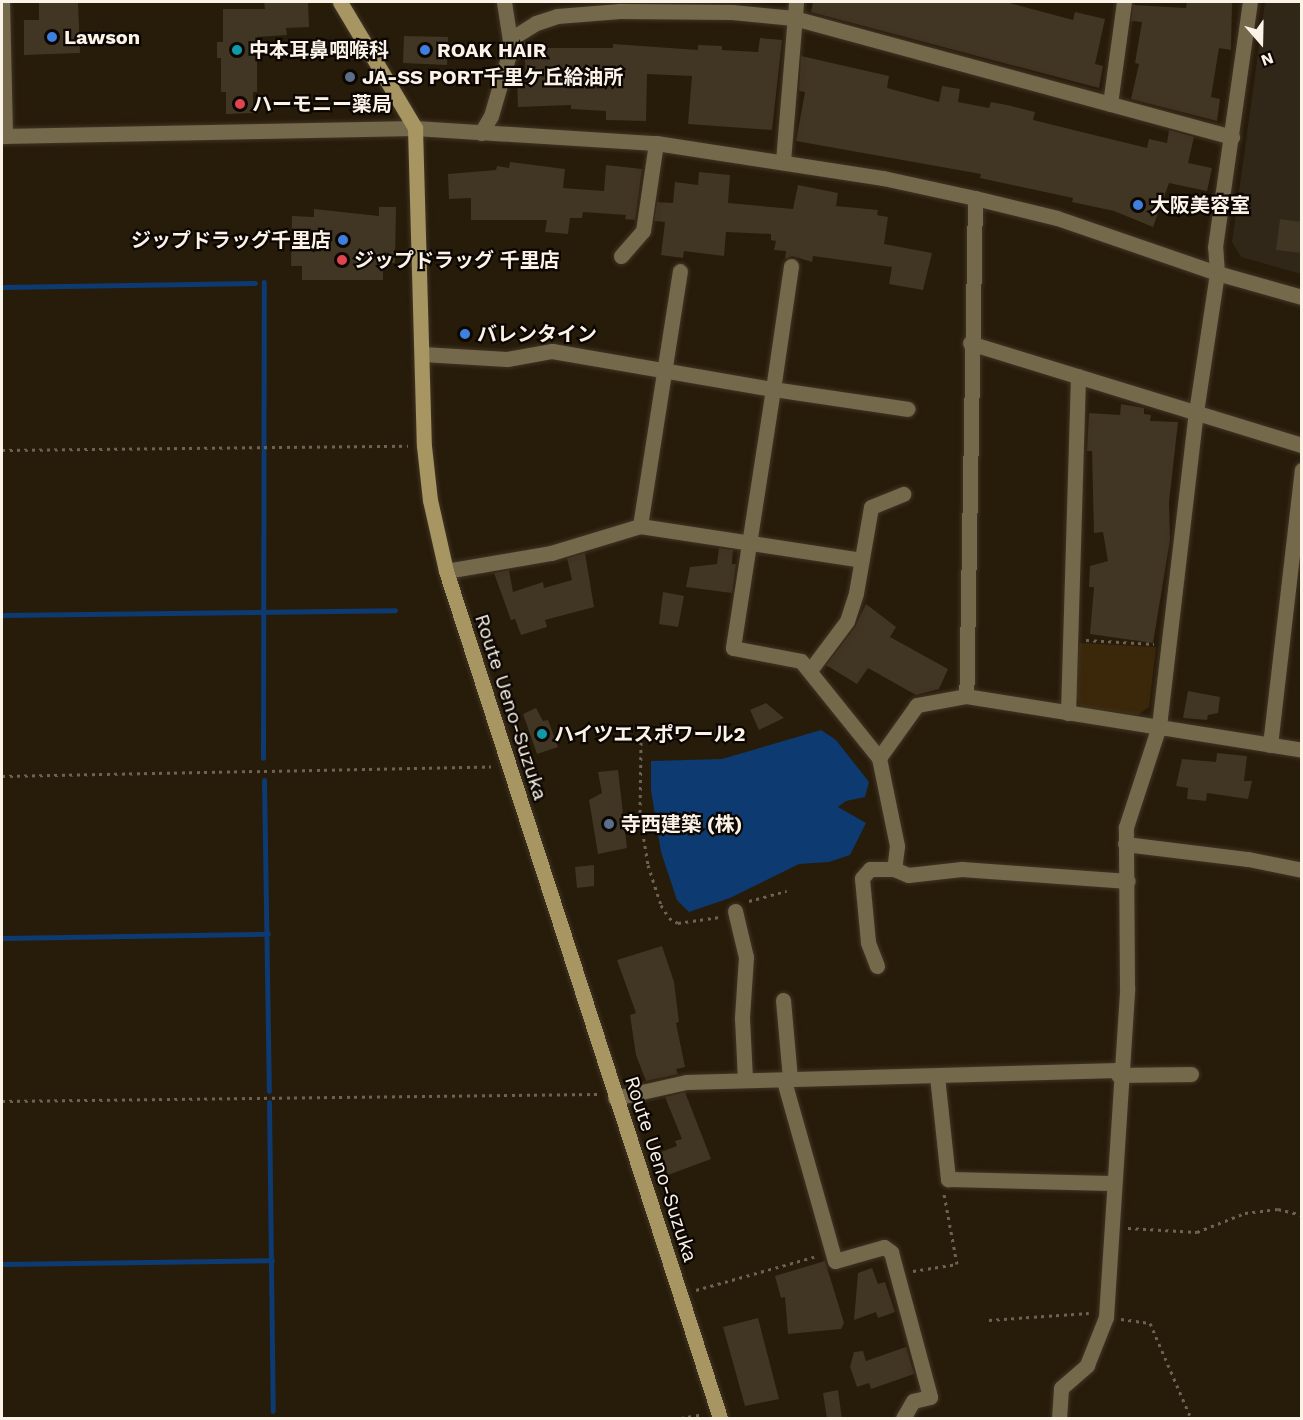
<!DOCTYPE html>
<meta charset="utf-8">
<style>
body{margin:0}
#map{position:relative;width:1303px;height:1420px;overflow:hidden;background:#271b0a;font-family:"Work Sans","Noto Sans JP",sans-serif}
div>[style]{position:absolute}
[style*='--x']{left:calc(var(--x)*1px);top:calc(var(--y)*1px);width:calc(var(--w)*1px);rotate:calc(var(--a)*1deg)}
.education>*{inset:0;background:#312718}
.green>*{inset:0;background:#3b280b}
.water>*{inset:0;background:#0d3a70}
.stream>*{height:5px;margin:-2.5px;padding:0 2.5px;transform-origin:2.5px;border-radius:2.5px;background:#0d3a70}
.building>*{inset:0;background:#413523}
.path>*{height:3px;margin-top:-1.5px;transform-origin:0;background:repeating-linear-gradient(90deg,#6d6354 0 3px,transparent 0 7.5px)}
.roads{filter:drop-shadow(0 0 2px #403525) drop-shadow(0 0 2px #403525)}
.minor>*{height:15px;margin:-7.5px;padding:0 7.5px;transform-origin:7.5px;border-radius:7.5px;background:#75694b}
.tertiary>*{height:15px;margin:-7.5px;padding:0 7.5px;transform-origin:7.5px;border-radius:7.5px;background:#75694b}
.secondary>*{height:15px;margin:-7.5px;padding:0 7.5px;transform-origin:7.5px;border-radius:7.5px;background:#a79562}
.dots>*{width:16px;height:16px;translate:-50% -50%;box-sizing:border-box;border:3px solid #0c0703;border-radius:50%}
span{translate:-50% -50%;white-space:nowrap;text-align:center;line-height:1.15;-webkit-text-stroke:4.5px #0c0703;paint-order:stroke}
.poi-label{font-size:20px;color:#fbf3e8;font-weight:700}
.left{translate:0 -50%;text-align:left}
.right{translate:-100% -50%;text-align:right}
.street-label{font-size:20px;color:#fbf3e8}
.frame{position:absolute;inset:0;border:3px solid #fbf3e8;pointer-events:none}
.north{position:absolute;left:1231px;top:12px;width:60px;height:60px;-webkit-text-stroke:4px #0c0703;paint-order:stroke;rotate:160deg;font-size:16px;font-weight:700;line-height:24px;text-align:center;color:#fbf3e8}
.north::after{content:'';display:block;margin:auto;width:21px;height:27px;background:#fbf3e8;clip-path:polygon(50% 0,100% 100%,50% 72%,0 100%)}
</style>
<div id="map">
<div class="education">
<i style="clip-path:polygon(1265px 2px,1301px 2px,1301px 274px,1241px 257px,1232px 242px)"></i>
</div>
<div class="green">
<i style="clip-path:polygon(1079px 643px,1156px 647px,1149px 707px,1138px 715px,1081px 707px,1076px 696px)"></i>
</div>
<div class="water">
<i style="clip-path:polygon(821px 730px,836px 740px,869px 782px,865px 797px,846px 801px,838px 807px,866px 823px,850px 855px,829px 862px,799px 864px,730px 898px,689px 912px,677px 900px,661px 852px,651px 790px,651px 761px,722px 759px)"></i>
</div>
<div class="stream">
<i style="--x:2;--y:287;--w:253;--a:-0.9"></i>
<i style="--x:2;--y:615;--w:393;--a:-0.7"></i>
<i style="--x:263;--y:758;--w:476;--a:-89.9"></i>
<i style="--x:264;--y:780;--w:311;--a:89.1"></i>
<i style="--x:2;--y:938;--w:266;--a:-0.9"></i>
<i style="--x:269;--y:1102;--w:309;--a:89.3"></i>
<i style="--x:2;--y:1264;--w:270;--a:-0.8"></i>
</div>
<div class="building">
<i style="clip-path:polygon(39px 2px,78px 2px,80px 53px,24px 55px,24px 20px,39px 20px)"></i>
<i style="clip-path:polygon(264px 2px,308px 2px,309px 27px,286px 28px,287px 35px,257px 37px,257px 92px,253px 92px,253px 113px,226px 114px,226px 92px,221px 92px,221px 58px,217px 58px,217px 42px,223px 42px,223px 9px,265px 9px)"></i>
<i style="clip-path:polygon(813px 2px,1006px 2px,1073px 20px,1075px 12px,1105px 19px,1095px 64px,1103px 66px,1099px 88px,811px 12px)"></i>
<i style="clip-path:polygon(1187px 2px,1232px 2px,1231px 50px,1219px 48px,1211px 97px,1220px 99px,1217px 121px,1131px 99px,1139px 64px,1135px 63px,1142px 22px,1131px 21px,1133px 5px,1186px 8px)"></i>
<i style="clip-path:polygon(404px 36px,448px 37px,447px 65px,403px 63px)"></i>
<i style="clip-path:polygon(760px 38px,782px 40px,772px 130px,688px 124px,692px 76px,647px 74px,646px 121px,606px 120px,606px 111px,571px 109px,571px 105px,518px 107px,517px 81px,526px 81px,524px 42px,545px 42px,545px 48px,613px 48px,613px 44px,698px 50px,698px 45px,722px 46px,722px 50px,758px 52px)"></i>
<i style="clip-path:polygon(801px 56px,889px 76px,887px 88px,939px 102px,942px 86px,960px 89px,958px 102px,989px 108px,991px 102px,1007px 105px,1035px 112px,1033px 120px,1147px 148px,1149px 139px,1167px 143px,1169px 130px,1194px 137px,1188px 163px,1212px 168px,1207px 191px,1169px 183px,1153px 227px,1114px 211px,1072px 202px,1073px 198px,980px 178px,981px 174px,796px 141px,805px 92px,799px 91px)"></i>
<i style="clip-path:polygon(510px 162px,565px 169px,563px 188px,604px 191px,606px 165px,642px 169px,635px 220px,625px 219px,626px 215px,583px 212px,582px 218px,570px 218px,568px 234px,545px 232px,547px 220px,471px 220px,471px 198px,449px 199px,448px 174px,496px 170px,497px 166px,509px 168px)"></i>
<i style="clip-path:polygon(699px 172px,730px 175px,728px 203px,793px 209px,798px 185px,838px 193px,836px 206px,878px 210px,877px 215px,888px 217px,884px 244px,932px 253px,923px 290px,889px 284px,892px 267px,813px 256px,812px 262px,792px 256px,785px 259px,786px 251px,774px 250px,776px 241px,771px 240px,771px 234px,726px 232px,724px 256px,684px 251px,683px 258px,661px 255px,665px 222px,654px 221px,657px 202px,673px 203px,675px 182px,698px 185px)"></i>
<i style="clip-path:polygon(379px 207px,396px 207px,395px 263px,383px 263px,383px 280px,302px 280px,302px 266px,291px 266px,292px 216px,314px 217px,314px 209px,379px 216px)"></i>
<i style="clip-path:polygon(1280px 219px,1302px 222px,1302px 253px,1276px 250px)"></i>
<i style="clip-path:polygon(1121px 404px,1144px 408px,1144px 414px,1151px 415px,1150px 421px,1178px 422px,1169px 502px,1170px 540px,1153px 643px,1090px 634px,1094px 587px,1089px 587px,1090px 566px,1108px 561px,1103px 532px,1094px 533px,1092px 451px,1087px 451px,1089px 413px,1120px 415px)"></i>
<i style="clip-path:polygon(719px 548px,733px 550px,732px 564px,736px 564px,732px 593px,686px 587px,690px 567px,717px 564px)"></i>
<i style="clip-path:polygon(585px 553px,594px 607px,545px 620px,547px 627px,521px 635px,515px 619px,511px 620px,494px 573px,509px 570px,513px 592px,543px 582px,544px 588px,572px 580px,567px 558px)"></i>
<i style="clip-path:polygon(663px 592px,684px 596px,678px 627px,659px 624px)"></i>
<i style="clip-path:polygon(866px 604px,896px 627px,890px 637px,948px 669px,939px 689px,916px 695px,868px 668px,857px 684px,826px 665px,855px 627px)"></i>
<i style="clip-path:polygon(1188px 691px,1220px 697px,1218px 713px,1208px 715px,1207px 720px,1183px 718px)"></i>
<i style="clip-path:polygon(766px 703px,784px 718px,759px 730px,750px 710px)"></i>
<i style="clip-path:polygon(536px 708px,543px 721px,548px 720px,558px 747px,537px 754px,523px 714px)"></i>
<i style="clip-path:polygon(1217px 753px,1247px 756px,1244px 781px,1252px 781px,1248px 799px,1207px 793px,1206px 801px,1187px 799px,1188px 788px,1176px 786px,1182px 759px,1216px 762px)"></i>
<i style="clip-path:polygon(618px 770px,627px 848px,598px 854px,589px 800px,602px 793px,598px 772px)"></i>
<i style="clip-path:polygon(594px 865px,594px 886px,577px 888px,575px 867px)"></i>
<i style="clip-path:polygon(662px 946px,674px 982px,679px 1022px,676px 1023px,685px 1067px,676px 1069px,678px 1074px,646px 1081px,636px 1055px,630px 1015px,636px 1013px,617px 960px)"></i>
<i style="clip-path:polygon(685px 1092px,711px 1159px,668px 1175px,661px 1152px,677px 1146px,675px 1141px,682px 1139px,665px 1097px)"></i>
<i style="clip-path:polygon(825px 1261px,844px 1323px,841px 1329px,788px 1334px,785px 1297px,781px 1298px,775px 1276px)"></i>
<i style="clip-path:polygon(872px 1268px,878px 1284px,885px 1282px,895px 1312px,878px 1318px,876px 1312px,854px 1320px,858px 1273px)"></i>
<i style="clip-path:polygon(758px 1318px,779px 1399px,745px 1406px,723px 1327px)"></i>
<i style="clip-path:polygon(906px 1347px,914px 1374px,871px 1389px,869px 1383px,857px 1387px,850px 1367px,854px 1352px,863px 1351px,866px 1361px)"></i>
<i style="clip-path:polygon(838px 1390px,842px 1419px,827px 1419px,823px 1393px)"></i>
</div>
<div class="path">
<i style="--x:2;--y:450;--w:406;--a:-0.6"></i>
<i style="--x:1086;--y:640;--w:68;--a:3.4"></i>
<i style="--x:641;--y:742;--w:74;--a:90.8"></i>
<i style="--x:640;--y:816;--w:50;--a:80.7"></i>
<i style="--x:648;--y:865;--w:42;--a:72"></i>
<i style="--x:661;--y:905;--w:15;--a:58"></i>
<i style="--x:669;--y:918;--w:10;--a:29"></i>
<i style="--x:678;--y:923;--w:42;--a:-8.1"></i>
<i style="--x:2;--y:776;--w:489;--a:-1.1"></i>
<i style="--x:749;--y:901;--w:39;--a:-15"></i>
<i style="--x:2;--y:1101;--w:597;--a:-0.67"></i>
<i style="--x:1128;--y:1228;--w:69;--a:3.3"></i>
<i style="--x:1197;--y:1232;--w:52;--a:-21.6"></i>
<i style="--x:1245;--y:1213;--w:33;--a:-7"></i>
<i style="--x:1278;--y:1209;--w:25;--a:14"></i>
<i style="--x:913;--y:1271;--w:45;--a:-9"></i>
<i style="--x:957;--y:1264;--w:71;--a:-100.5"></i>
<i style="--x:696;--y:1290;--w:126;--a:-15.7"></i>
<i style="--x:1121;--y:1319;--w:29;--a:8"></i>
<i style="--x:1150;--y:1323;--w:103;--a:66.7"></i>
<i style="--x:989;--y:1320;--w:100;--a:-4"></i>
<i style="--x:681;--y:1418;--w:22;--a:-10"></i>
</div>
<div class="roads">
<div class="minor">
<i style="--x:2;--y:2;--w:134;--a:88.7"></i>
<i style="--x:512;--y:38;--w:28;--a:-32"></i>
<i style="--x:536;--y:23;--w:22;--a:-18"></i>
<i style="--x:557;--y:16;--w:63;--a:-4.5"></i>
<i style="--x:620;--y:11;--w:112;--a:0.5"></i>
<i style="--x:732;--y:12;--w:62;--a:5.5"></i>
<i style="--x:794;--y:18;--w:454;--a:15.2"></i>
<i style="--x:1110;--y:104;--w:103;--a:-82.2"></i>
<i style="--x:783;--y:161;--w:160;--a:-85.3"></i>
<i style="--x:975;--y:198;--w:498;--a:91"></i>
<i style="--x:966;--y:696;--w:340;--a:9.1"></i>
<i style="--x:621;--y:256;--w:33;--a:-49"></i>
<i style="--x:643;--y:231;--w:89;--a:-81.6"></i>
<i style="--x:791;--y:266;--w:124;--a:98.3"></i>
<i style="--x:773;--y:389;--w:136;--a:8.4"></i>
<i style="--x:970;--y:343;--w:347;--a:17.1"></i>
<i style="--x:422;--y:354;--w:85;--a:3.4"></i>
<i style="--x:507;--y:359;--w:46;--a:-10.1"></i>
<i style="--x:552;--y:351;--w:224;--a:9.8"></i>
<i style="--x:773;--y:389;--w:262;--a:98.8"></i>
<i style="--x:733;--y:648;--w:69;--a:10.8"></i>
<i style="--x:801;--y:661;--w:124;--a:51.2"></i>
<i style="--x:879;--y:758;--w:90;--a:78.4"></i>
<i style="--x:897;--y:846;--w:23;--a:97"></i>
<i style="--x:640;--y:526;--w:258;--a:-81.1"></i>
<i style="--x:446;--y:571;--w:107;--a:-9.7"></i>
<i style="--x:551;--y:553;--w:93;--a:-16.9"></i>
<i style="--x:640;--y:526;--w:224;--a:8.7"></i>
<i style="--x:811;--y:669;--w:60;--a:-53.1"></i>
<i style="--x:847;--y:621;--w:29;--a:-72"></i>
<i style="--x:856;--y:593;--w:87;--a:-80.1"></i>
<i style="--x:871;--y:507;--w:35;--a:-22"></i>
<i style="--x:1068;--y:713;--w:337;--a:-88.3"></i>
<i style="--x:1270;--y:745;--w:277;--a:-83.4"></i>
<i style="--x:879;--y:758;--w:65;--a:-54.4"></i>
<i style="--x:917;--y:705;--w:50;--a:-10.4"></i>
<i style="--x:1125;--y:844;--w:124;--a:7"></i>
<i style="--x:1248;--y:859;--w:55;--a:11.5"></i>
<i style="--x:735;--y:911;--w:47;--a:76.6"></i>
<i style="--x:746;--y:957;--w:61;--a:93.8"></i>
<i style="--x:742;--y:1018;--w:62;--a:87.2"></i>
<i style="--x:877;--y:966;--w:26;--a:-111"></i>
<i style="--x:868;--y:942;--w:64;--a:-95.4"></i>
<i style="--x:862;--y:878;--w:12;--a:-48"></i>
<i style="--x:870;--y:869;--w:24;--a:0"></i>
<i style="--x:894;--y:869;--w:15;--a:23"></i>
<i style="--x:908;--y:875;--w:54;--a:-6.3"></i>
<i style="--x:962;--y:869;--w:166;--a:4.1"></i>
<i style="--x:783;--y:1000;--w:78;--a:84.9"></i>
<i style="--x:1118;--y:1075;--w:73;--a:-0.8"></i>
<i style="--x:937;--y:1076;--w:104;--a:83.9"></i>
<i style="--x:948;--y:1179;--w:164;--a:1.4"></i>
<i style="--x:784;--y:1081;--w:187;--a:74.2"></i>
<i style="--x:835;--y:1261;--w:51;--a:-15.9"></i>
<i style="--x:884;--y:1247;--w:9;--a:36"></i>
<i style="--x:891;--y:1252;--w:150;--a:74.9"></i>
<i style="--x:930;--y:1397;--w:17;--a:167"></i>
<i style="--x:913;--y:1401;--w:20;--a:120"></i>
<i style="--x:615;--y:1098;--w:73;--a:-12.7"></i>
<i style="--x:686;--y:1082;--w:433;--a:-1.6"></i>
<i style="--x:1059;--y:1418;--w:30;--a:-86"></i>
<i style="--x:1061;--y:1388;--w:35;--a:-41"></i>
<i style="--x:1087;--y:1365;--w:52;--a:-68.4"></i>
<i style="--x:1106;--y:1317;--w:330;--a:-86.3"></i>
<i style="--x:1127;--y:988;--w:161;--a:-90.4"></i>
<i style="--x:1126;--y:827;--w:106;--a:-71.9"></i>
<i style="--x:1159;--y:726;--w:316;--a:-83.3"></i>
<i style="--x:1196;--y:412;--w:141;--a:-81.4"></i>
<i style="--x:1217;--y:273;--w:26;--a:-94"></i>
<i style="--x:1215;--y:247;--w:247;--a:-81.9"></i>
</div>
<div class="tertiary">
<i style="--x:481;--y:133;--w:20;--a:-60"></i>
<i style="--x:491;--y:116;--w:72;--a:-73.8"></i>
<i style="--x:511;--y:47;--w:46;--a:-98.8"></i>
<i style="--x:2;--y:136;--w:413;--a:-1.1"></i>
<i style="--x:415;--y:128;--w:241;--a:3.6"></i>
<i style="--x:656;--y:143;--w:230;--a:8.8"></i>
<i style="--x:883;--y:178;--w:94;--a:12.3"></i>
<i style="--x:975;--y:198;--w:84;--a:13.7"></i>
<i style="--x:1057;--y:218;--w:169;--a:19"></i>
<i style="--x:1217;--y:273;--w:88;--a:15.8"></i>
</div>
<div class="secondary">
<i style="--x:340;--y:2;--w:147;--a:59.2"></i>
<i style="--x:415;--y:128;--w:318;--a:88.4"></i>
<i style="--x:424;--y:446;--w:54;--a:83.7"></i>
<i style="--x:430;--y:500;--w:73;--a:77.3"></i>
<i style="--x:446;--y:571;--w:890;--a:72.07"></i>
</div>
</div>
<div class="dots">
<i style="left:52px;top:37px;background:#3f7fe0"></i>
<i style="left:237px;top:50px;background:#0f9aa8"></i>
<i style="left:425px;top:50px;background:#3f7fe0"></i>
<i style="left:350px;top:77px;background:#5c6f8a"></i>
<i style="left:240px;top:104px;background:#e0444e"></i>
<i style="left:1138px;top:205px;background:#3f7fe0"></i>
<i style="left:343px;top:240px;background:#3f7fe0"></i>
<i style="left:342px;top:260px;background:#e0444e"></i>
<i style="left:465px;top:334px;background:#3f7fe0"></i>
<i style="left:542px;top:734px;background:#0f9aa8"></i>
<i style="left:609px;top:824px;background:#5c6f8a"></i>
</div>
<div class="poi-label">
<span class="left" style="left:64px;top:37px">Lawson</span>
<span class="left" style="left:249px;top:50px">中本耳鼻咽喉科</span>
<span class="left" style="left:437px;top:50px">ROAK HAIR</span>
<span class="left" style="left:362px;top:77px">JA-SS PORT千里ケ丘給油所</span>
<span class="left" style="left:252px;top:104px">ハーモニー薬局</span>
<span class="left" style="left:1150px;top:205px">大阪美容室</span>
<span class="right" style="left:331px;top:240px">ジップドラッグ千里店</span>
<span class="left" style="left:354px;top:260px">ジップドラッグ 千里店</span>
<span class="left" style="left:477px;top:334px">バレンタイン</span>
<span class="left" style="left:554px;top:734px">ハイツエスポワール2</span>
<span class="left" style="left:621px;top:824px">寺西建築 (株)</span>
</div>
<div class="street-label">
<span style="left:511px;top:707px;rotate:72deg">Route Ueno-Suzuka</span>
<span style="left:661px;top:1169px;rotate:72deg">Route Ueno-Suzuka</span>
</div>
<div class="frame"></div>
<div class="north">N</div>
</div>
